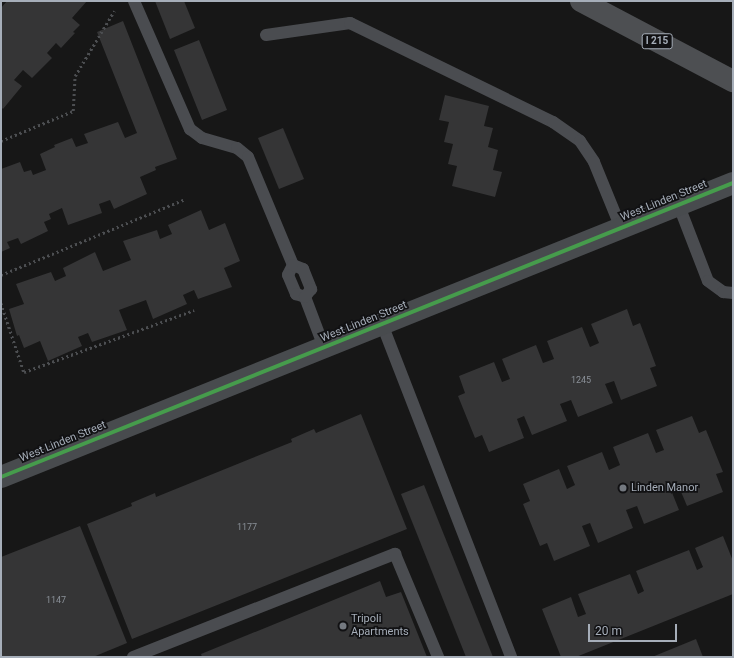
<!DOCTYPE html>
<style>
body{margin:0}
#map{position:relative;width:734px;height:658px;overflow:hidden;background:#171717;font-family:Roboto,sans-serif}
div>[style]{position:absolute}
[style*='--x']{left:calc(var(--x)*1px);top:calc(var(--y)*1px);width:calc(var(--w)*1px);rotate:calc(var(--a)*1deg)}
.building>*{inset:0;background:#353536}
.path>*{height:2.5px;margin-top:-1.25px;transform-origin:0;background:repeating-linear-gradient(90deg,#4c4e51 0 2px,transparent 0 5px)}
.lane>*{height:12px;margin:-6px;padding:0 6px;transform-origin:6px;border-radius:6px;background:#4a4c50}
.secondary>*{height:22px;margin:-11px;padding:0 11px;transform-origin:11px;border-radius:11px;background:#484b4e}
.highway>*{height:22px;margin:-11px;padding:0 11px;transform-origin:11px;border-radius:11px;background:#4d4f52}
.cycleway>*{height:4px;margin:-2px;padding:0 2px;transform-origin:2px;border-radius:2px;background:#469c4c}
.dots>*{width:11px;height:11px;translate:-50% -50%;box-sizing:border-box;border:2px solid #111113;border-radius:50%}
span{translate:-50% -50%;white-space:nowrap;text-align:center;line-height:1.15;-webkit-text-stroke:3.5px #111113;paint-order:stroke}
.number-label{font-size:9px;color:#8a9098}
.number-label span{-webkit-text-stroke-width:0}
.shield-label span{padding:1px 3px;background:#111113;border:1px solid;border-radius:3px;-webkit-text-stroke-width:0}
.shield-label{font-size:10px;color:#a6aeb9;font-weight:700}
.street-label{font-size:11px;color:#a6aeb9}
.poi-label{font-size:11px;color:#a6aeb9}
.left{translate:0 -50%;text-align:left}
.frame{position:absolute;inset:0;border:2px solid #a6aeb9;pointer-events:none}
.scale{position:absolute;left:588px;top:624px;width:89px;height:18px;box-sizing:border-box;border:2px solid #a6aeb9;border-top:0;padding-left:5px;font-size:12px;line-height:14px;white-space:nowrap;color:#a6aeb9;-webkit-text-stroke:3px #111113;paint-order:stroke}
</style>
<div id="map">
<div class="building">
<i style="clip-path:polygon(7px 1px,87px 1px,72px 18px,80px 25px,73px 32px,75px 33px,61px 48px,56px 43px,47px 53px,52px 58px,32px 78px,23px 70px,14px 80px,22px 86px,3px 109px,1px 107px,1px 8px)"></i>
<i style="clip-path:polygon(155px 1px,184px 1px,195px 28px,170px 39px)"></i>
<i style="clip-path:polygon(123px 21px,177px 159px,155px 167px,156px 170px,140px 177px,147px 194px,114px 209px,110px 200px,99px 204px,102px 213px,68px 225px,62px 208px,49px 214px,51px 219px,44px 222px,48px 231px,21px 244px,18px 238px,7px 242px,10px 248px,1px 252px,1px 169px,20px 162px,24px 172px,31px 170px,33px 175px,46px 170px,40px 154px,55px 147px,54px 145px,72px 138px,76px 147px,88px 143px,84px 134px,118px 122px,125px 138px,137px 133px,97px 32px)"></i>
<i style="clip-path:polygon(199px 40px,227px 110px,202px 120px,174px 50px)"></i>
<i style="clip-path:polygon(445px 95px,489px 106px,484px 126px,493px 128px,488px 147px,498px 150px,493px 170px,502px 172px,495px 197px,452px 186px,457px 166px,448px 164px,453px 144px,444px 142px,449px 122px,439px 120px)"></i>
<i style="clip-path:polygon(283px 128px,304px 179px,279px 189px,258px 138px)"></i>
<i style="clip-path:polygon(201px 210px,209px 230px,225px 223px,240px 261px,224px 268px,232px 287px,198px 299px,194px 290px,183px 295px,187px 304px,153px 319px,146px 300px,119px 310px,127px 330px,92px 342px,88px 333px,78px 337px,82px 346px,48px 361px,40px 341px,24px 348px,19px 335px,17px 336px,9px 309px,24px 304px,16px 284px,51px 272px,55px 281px,66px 276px,63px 268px,95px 252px,103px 271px,131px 260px,123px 241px,157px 230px,160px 239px,172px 234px,168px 225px)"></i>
<i style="clip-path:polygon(627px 309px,633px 326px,640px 323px,656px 366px,650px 368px,657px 386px,621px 400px,614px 381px,605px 384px,613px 403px,578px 417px,571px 400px,560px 404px,567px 421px,532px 435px,524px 416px,517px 419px,524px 438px,489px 452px,482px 435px,475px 438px,458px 396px,465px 393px,459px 376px,494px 362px,502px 382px,510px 379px,502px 359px,536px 345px,543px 363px,554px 359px,547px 341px,582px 327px,590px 347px,599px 343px,591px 324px)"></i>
<i style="clip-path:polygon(361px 414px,407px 529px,132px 639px,87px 524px,132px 506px,131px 503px,155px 493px,156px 497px,292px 442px,291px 439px,314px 429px,316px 433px)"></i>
<i style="clip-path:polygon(692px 416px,699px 433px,706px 430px,723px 472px,716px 474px,723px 492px,687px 506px,679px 487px,671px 490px,679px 510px,644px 524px,637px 506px,626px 510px,633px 528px,598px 543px,590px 523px,582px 526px,590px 546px,554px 561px,547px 543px,540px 546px,523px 504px,530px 501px,523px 484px,559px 469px,567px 489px,575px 485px,567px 466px,602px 452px,609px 470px,620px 465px,613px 447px,648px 433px,656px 453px,664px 450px,656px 430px)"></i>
<i style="clip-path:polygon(424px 485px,493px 657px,466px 657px,401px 494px)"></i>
<i style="clip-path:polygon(80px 526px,127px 643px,93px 657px,1px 657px,1px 557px)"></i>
<i style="clip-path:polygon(723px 536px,733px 561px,733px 594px,576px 657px,561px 657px,542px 609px,571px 597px,578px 617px,586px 614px,578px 594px,630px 574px,638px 594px,644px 591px,636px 571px,689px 550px,697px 570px,703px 567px,695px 548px)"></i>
<i style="clip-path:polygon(380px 581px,386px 597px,401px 592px,427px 657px,202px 657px,201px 654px)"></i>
<i style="clip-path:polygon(696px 639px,703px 657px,652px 657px)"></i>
</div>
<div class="path">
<i style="--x:1;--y:141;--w:78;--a:-22.6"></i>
<i style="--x:73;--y:111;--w:35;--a:-87"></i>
<i style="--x:75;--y:76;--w:76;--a:-59"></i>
<i style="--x:1;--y:275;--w:199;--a:-22.4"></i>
<i style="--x:1;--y:303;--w:73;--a:71.6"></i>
<i style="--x:24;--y:372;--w:181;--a:-20"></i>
</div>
<div class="lane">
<i style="--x:134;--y:1;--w:140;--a:66.4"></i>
<i style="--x:190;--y:129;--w:15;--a:37"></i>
<i style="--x:202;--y:138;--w:36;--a:16"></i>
<i style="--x:237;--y:148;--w:14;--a:39"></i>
<i style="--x:248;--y:157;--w:117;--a:67.4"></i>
<i style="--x:293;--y:265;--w:11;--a:117"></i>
<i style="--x:288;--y:275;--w:21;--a:67"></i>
<i style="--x:296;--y:294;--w:9;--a:18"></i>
<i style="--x:305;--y:297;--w:53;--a:69.2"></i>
<i style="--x:266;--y:35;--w:85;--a:-8.1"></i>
<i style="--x:350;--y:23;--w:226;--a:26"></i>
<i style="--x:553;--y:122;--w:33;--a:35"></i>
<i style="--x:580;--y:141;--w:25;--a:56"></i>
<i style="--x:594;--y:162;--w:71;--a:67.8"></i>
<i style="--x:679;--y:206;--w:80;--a:68.9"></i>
<i style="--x:708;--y:281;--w:19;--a:36"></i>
<i style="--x:723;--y:292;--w:10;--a:6"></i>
<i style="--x:293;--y:265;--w:11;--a:22"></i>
<i style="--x:303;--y:269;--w:22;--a:68"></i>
<i style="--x:311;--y:289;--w:10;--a:127"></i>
<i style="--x:382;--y:324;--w:357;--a:68.8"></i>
<i style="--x:133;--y:657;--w:282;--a:-21.5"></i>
<i style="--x:395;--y:554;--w:112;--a:67.3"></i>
</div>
<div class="secondary">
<i style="--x:1;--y:477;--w:789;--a:-21.88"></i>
</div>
<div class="highway">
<i style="--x:581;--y:1;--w:172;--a:27.8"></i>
</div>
<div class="cycleway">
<i style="--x:1;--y:477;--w:789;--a:-21.88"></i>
</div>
<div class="dots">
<i style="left:623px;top:488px;background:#747980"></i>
<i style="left:343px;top:626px;background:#747980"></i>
</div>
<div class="number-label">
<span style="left:581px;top:380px">1245</span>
<span style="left:247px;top:527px">1177</span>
<span style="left:56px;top:600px">1147</span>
</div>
<div class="shield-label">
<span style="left:657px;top:41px">I 215</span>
</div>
<div class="street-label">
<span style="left:664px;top:201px;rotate:-22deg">West Linden Street</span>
<span style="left:364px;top:322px;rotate:-22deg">West Linden Street</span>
<span style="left:63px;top:442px;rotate:-22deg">West Linden Street</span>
</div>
<div class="poi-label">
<span class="left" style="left:631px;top:488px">Linden Manor</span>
<span class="left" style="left:351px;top:626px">Tripoli<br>Apartments</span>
</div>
<div class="frame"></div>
<div class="scale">20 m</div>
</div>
